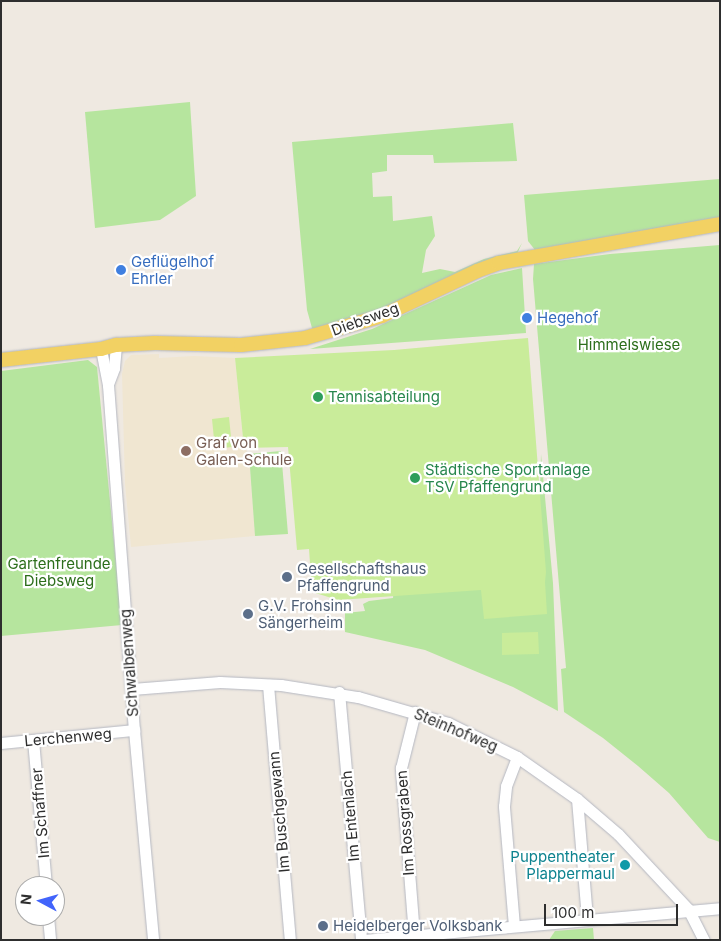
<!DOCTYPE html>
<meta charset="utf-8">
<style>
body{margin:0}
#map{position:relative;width:721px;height:941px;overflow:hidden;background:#efe9e1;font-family:Inter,sans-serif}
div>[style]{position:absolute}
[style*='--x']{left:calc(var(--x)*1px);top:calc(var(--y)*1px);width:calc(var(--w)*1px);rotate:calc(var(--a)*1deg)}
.education>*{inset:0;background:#f0e6d1}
.green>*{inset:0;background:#b6e59e}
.pitch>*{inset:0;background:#c9ec9a}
.roads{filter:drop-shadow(0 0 1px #b4b7c1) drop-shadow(0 0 1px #b4b7c1)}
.minor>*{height:11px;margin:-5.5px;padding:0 5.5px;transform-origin:5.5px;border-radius:5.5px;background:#fff}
.major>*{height:14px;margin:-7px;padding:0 7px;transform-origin:7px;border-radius:7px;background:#f2d163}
.dots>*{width:14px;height:14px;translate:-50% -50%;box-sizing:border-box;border:2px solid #fff;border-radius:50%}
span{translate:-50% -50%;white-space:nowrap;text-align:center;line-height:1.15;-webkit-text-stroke:4.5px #fff;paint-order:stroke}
.shop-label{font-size:15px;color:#366cbe}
.left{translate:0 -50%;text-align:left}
.street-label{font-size:15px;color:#2e2e2e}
.park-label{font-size:15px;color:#2c6e1b}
.leisure-label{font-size:15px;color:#27864d}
.education-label{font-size:15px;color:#785e54}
.service-label{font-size:15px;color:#4e5e75}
.culture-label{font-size:15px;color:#0d838f}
.right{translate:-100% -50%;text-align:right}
.frame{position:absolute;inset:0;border:2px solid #2e2e2e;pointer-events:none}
.north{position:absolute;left:15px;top:876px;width:50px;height:50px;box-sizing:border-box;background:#fff;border:1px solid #ababab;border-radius:50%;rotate:276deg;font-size:14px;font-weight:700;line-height:20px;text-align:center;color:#2e2e2e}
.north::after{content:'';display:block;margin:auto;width:18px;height:22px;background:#4264fb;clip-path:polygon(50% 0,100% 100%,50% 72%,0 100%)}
.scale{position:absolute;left:544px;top:904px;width:134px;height:22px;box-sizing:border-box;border:2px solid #2e2e2e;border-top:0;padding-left:6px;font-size:15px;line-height:18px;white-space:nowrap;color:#2e2e2e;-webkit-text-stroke:4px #fff;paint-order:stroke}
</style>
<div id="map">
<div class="education">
<i style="clip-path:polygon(159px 354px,159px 358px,194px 356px,235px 358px,244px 448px,249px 454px,255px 536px,131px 547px,125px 484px,122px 374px,125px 361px,131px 355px)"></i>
</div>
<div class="green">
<i style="clip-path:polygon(190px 102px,196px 196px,160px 220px,95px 228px,85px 112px)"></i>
<i style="clip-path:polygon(513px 123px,517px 161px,434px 163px,433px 155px,387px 155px,387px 171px,372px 173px,373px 197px,392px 196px,393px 221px,432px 216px,435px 236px,426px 250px,422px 273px,440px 269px,455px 272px,484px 259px,517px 251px,522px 243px,517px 254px,373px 314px,315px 331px,312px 328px,307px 310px,292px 142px)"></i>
<i style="clip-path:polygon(720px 179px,720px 219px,535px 250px,528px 241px,524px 195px)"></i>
<i style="clip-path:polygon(720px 245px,720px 842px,708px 838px,669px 793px,638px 766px,603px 738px,564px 712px,561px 669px,566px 668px,533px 279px,534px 264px,610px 254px)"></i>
<i style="clip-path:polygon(522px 268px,526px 333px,310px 349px,372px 329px,491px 275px)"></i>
<i style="clip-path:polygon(88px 360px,97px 367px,122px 625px,1px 636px,1px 371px)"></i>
<i style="clip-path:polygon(281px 451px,288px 534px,255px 536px,249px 454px)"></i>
<i style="clip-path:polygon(541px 454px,553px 583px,558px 711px,513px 687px,425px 650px,345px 632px,345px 613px,365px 611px,363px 604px,369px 601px,393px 598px,394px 584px,539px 535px)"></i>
<i style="clip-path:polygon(593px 928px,594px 940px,549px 940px,555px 931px)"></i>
</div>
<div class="pitch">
<i style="clip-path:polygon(528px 338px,546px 572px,545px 582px,547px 614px,484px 619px,481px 590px,338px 600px,312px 592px,309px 549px,297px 550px,288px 447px,244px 448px,235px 358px,394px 350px)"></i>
<i style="clip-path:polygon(229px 417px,232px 447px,215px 449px,212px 419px)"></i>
<i style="clip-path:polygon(538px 632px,539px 654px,502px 655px,502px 633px)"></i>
</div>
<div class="roads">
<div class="minor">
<i style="--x:101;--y:349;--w:37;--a:79"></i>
<i style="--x:108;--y:385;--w:346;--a:85.7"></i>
<i style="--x:134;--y:730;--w:211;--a:84.8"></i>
<i style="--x:108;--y:384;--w:17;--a:-69"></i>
<i style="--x:114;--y:368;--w:23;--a:-85"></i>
<i style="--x:268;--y:685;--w:256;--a:85.1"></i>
<i style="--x:132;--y:689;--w:88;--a:-4.5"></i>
<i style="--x:220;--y:682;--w:61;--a:2.8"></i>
<i style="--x:281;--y:685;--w:78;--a:8.9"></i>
<i style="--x:358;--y:697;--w:94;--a:16.1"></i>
<i style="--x:448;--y:723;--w:77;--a:26.2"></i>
<i style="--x:517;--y:757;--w:73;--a:35"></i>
<i style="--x:577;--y:799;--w:54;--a:40.5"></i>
<i style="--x:618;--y:834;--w:103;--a:47"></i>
<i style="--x:688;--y:909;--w:35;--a:63"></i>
<i style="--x:339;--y:692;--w:249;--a:84.9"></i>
<i style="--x:33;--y:740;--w:147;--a:84.9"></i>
<i style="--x:1;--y:743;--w:134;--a:-5.6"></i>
<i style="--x:577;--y:799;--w:120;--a:85.2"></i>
<i style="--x:48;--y:916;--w:24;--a:85"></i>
<i style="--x:514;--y:926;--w:120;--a:-94.8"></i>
<i style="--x:504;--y:806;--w:20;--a:-84"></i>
<i style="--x:506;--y:786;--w:31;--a:-69"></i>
<i style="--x:414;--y:935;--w:168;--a:-94.5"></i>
<i style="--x:401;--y:768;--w:58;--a:-76"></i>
<i style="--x:364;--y:940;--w:357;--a:-5.1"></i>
</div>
<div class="major">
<i style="--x:1;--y:360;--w:101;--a:-6.3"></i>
<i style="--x:101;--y:349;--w:16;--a:-15"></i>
<i style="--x:116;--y:345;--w:39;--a:-3"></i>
<i style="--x:155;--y:343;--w:86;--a:1.3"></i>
<i style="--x:241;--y:345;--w:64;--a:-6.2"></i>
<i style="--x:305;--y:338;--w:80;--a:-15.9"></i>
<i style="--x:382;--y:316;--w:105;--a:-25.3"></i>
<i style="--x:477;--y:271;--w:23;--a:-20"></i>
<i style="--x:499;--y:263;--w:224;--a:-10"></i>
</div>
</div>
<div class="dots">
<i style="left:121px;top:270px;background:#3f7fe0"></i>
<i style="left:527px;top:318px;background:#3f7fe0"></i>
<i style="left:318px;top:397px;background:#2e9e5b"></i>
<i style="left:186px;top:451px;background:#8d6e63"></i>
<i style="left:415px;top:478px;background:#2e9e5b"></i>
<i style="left:287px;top:577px;background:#5c6f8a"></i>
<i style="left:248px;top:614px;background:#5c6f8a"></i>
<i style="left:625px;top:865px;background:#0f9aa8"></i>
<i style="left:323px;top:926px;background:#5c6f8a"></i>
</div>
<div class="shop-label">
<span class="left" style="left:131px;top:270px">Geflügelhof<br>Ehrler</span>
<span class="left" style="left:537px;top:318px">Hegehof</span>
</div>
<div class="street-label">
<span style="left:365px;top:319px;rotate:-20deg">Diebsweg</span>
<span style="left:129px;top:663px;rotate:-94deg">Schwalbenweg</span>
<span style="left:456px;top:730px;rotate:23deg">Steinhofweg</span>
<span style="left:68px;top:737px;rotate:-5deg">Lerchenweg</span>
<span style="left:279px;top:812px;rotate:-95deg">Im Buschgewann</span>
<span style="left:40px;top:813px;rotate:-95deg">Im Schaffner</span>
<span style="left:350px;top:816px;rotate:-95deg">Im Entenlach</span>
<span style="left:405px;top:823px;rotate:-94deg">Im Rossgraben</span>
</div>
<div class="park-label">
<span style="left:629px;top:345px">Himmelswiese</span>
<span style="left:59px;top:572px">Gartenfreunde<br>Diebsweg</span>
</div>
<div class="leisure-label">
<span class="left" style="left:328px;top:397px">Tennisabteilung</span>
<span class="left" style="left:425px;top:478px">Städtische Sportanlage<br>TSV Pfaffengrund</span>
</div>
<div class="education-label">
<span class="left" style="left:196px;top:451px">Graf von<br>Galen-Schule</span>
</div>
<div class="service-label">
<span class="left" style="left:297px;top:577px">Gesellschaftshaus<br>Pfaffengrund</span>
<span class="left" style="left:258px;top:614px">G.V. Frohsinn<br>Sängerheim</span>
<span class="left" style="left:333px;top:926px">Heidelberger Volksbank</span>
</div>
<div class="culture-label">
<span class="right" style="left:615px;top:865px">Puppentheater<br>Plappermaul</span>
</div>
<div class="frame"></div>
<div class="north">N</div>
<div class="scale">100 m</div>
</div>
